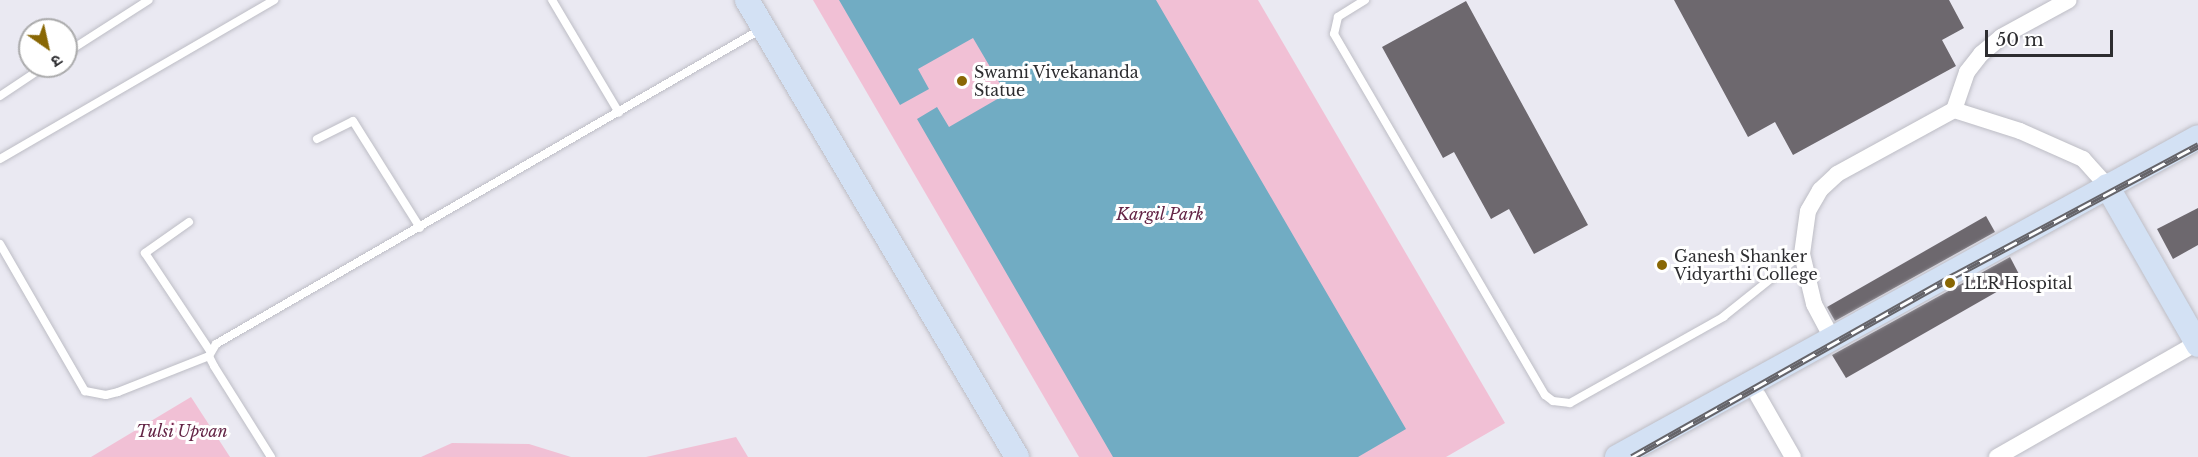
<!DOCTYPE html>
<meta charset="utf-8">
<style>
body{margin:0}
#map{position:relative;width:2198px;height:457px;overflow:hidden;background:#eae9f2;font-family:"Libre Baskerville","Noto Sans Devanagari",serif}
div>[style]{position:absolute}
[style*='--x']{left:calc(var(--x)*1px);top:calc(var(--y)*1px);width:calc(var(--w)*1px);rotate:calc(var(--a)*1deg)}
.green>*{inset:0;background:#f1c0d5}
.water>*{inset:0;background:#71acc3}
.building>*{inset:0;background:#6d686e}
.roads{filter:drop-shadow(0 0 2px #bdbdc5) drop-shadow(0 0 2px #bdbdc5)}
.lane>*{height:8px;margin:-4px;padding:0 4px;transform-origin:4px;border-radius:4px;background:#fff}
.street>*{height:16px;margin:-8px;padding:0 8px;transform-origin:8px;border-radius:8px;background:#fff}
.secondary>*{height:24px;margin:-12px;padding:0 12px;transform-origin:12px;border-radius:12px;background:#d3e1f4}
.rail>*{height:7px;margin-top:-3.5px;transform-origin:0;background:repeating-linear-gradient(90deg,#fff 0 14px,#656469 0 28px);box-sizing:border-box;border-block:2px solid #656469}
.dots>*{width:16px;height:16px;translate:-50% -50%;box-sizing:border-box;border:3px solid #fff;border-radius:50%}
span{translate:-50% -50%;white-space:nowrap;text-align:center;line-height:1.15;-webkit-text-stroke:6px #fff;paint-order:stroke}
.poi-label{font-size:16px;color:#2d2d30}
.left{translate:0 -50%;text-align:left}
.park-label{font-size:16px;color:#642546;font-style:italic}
.north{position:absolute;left:18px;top:18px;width:60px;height:60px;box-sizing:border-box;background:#fff;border:2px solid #ababac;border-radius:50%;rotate:146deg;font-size:16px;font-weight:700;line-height:24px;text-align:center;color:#2d2d30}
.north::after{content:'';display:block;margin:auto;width:21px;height:27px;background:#896704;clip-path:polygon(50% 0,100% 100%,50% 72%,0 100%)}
.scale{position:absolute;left:1985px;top:30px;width:128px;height:27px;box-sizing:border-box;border:3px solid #2d2d30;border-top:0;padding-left:8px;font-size:18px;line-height:21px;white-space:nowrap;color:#2d2d30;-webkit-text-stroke:4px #fff;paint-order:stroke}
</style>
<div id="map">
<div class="green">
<i style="clip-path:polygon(813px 0,1258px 0,1505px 423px,1446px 457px,1079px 457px)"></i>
<i style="clip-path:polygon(191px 397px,230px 457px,91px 457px)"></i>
<i style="clip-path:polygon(736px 437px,748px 457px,646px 457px)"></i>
<i style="clip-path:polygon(452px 443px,529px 444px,571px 457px,421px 457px)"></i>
</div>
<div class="water">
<i style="clip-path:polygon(839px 0,1156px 0,1406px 429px,1358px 457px,1113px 457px,917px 119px,937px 107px,949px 127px,1006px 94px,973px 38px,918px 69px,929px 89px,900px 105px)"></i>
</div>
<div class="building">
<i style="clip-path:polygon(1674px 0,1949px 0,1964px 28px,1942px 40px,1956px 66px,1793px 155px,1775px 122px,1748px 137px)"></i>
<i style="clip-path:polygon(1466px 1px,1588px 225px,1534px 254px,1509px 209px,1491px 219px,1454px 152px,1443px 158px,1382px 47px)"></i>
<i style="clip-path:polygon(2198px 208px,2198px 245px,2173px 259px,2157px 229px)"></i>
<i style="clip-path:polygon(1986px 216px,1995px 232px,1835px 321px,1827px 307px)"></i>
<i style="clip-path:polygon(2010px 257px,2021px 278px,1846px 378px,1832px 355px)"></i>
</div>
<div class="roads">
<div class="lane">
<i style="--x:552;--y:0;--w:131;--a:59.3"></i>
<i style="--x:1365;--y:0;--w:32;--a:148"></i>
<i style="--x:1338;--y:17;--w:17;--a:103"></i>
<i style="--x:1334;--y:34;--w:418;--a:59.7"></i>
<i style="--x:1545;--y:395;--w:10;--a:37"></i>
<i style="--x:1553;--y:401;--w:17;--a:7"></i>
<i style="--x:1570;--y:403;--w:176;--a:-29.3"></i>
<i style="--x:1723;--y:317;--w:101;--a:-38.6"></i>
<i style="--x:66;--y:53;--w:98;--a:-32.6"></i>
<i style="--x:0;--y:96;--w:54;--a:-33.7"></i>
<i style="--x:317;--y:139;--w:40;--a:-26.6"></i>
<i style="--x:353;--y:121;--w:126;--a:57.9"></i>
<i style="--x:0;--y:159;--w:317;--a:-30.1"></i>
<i style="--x:189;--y:222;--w:54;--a:144.8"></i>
<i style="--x:145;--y:253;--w:118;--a:56.4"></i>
<i style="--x:0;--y:244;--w:170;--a:60"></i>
<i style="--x:85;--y:391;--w:21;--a:11"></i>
<i style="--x:106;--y:395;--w:12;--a:-14"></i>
<i style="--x:118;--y:392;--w:98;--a:-21.6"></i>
<i style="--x:271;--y:457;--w:107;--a:-122.1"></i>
<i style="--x:214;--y:366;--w:11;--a:-117"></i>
<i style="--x:209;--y:356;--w:14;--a:-60"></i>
<i style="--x:216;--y:344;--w:632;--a:-30.01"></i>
</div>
<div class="street">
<i style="--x:1954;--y:110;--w:69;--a:17.7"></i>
<i style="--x:2020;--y:131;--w:69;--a:24"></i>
<i style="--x:2083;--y:159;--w:36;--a:48"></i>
<i style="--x:1832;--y:338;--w:38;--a:-118"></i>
<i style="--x:1814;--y:304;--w:51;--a:-103.5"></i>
<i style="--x:1802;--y:254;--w:43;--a:-82.1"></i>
<i style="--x:1808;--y:211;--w:24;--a:-60"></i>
<i style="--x:1820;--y:190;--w:23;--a:-43"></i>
<i style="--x:1837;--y:174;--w:133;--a:-28.7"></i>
<i style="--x:1954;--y:110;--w:40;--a:-71.1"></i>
<i style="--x:1967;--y:72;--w:23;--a:-52"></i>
<i style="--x:1981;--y:54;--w:26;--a:-40"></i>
<i style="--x:2001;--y:37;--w:77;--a:-28.6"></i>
<i style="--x:1758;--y:396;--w:70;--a:60.2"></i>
<i style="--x:1997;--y:457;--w:230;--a:-29.7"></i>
</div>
<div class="secondary">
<i style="--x:747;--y:0;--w:531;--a:59.42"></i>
<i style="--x:2107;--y:186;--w:183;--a:60.2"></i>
<i style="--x:1617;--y:457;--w:663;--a:-28.84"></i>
</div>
</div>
<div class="rail">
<i style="--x:1632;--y:457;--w:371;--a:-29.4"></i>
<i style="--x:1955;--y:275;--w:276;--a:-28.1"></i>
</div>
<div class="dots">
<i style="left:962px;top:81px;background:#896704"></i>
<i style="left:1662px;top:265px;background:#896704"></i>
<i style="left:1950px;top:283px;background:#896704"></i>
</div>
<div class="poi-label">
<span class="left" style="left:974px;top:81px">Swami Vivekananda<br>Statue</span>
<span class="left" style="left:1674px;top:265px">Ganesh Shanker<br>Vidyarthi College</span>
<span class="left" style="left:1964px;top:283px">LLR Hospital</span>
</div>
<div class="park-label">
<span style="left:1160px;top:214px">Kargil Park</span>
<span style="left:182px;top:431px">Tulsi Upvan</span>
</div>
<div class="north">उ</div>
<div class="scale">50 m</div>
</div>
